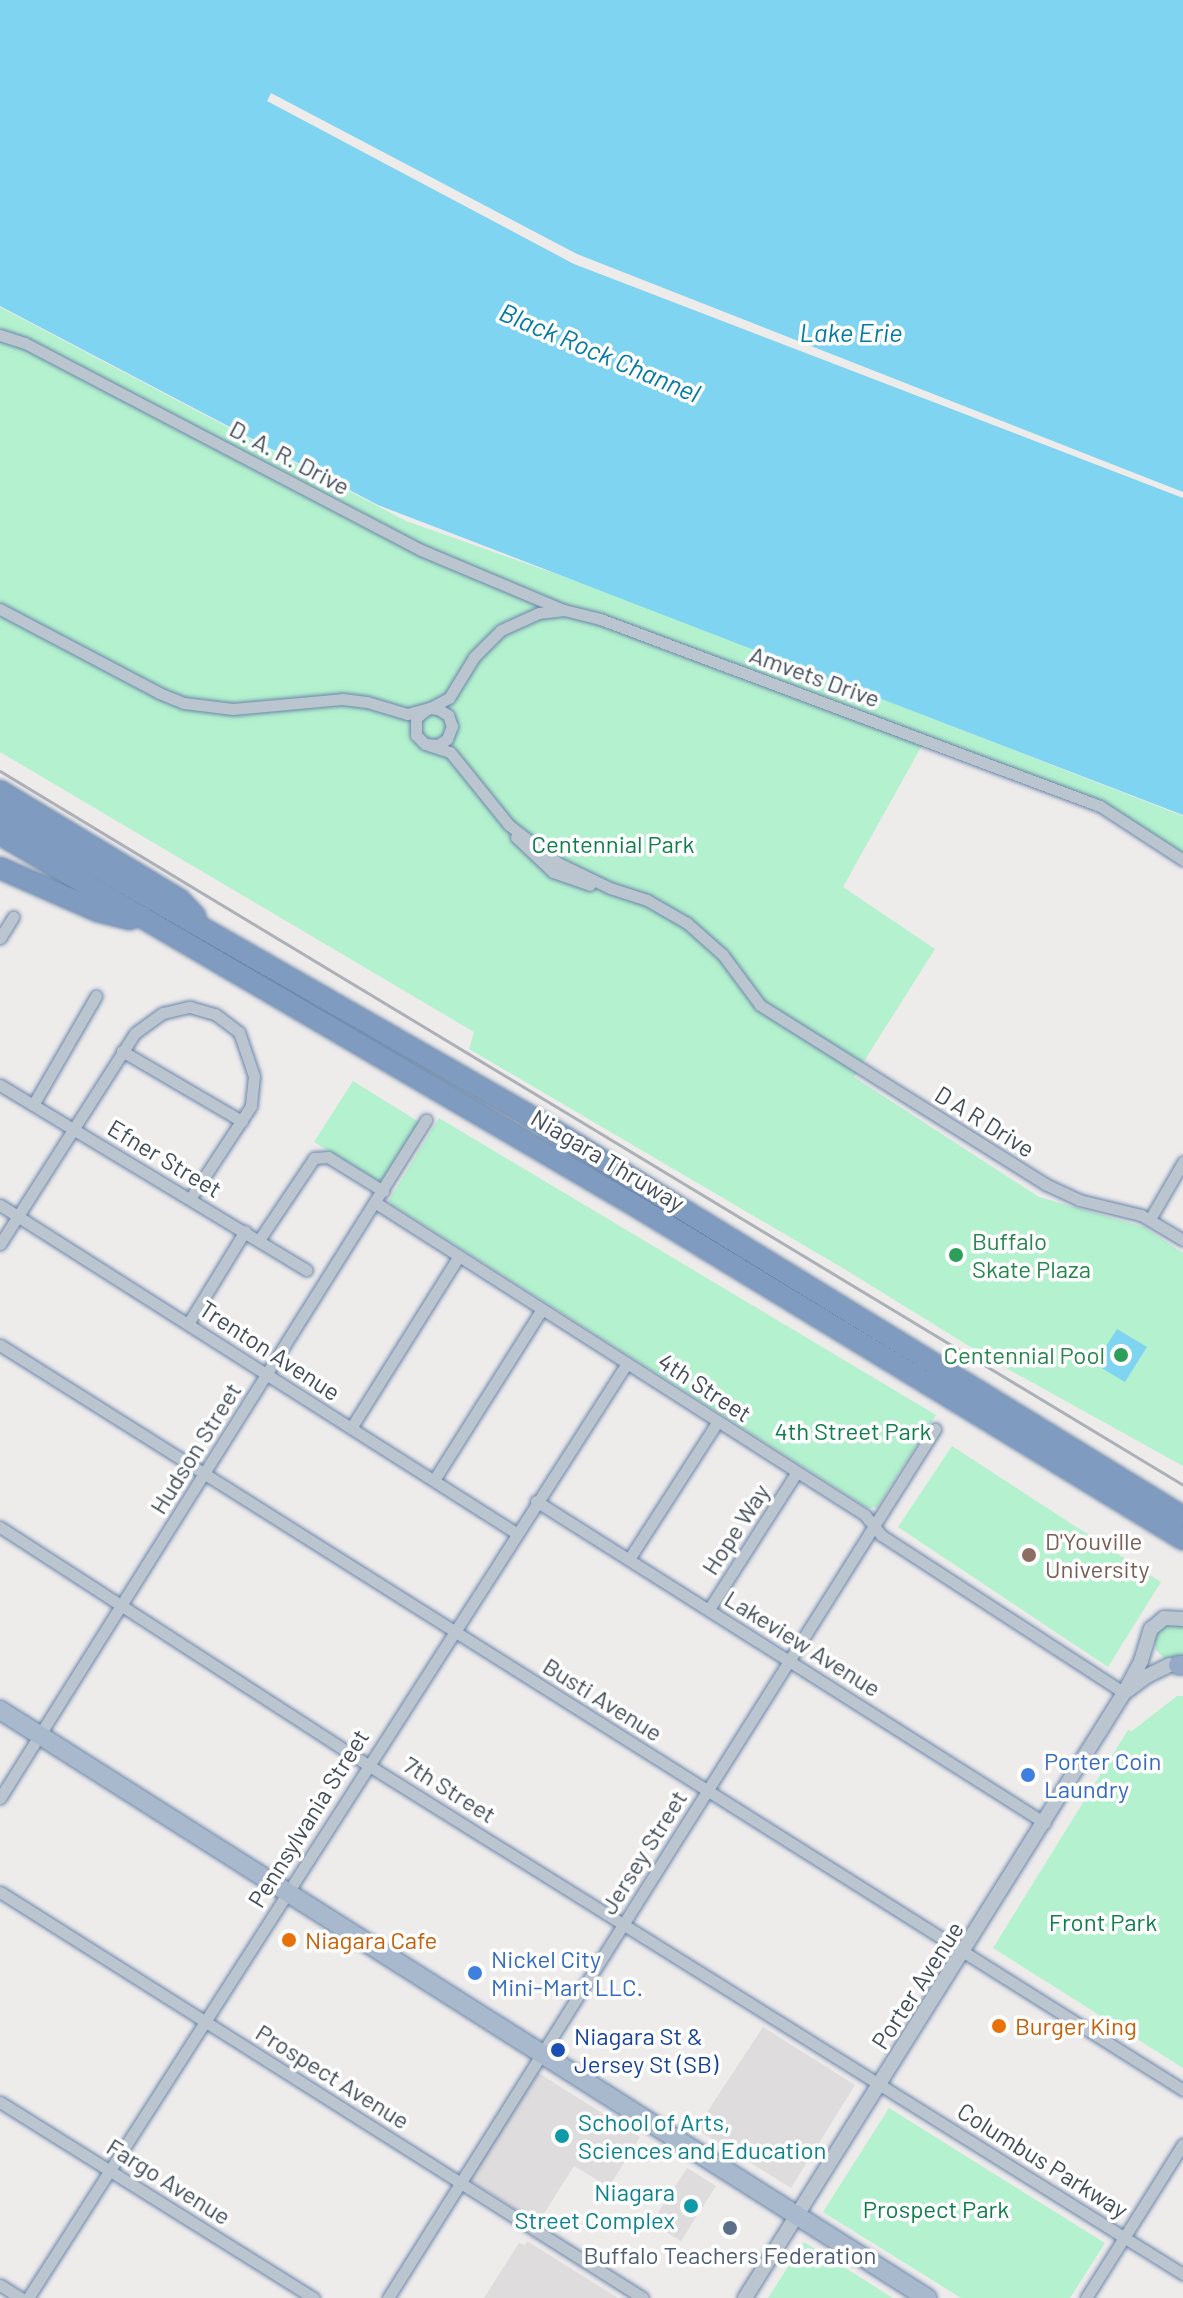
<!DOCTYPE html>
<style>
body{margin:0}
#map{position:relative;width:1183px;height:2298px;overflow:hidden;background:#eeebeb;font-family:Barlow,sans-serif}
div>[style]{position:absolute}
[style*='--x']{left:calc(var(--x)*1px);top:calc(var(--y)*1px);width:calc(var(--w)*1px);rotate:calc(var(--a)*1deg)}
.education>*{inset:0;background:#dfdcdd}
.green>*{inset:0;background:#b4f1ce}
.water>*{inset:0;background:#7ed4f1}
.pier>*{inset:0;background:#eeebeb}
.roads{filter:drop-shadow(0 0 2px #6a86aa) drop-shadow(0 0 2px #6a86aa)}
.minor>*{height:11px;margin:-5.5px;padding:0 5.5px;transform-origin:5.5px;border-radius:5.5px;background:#bbc5cf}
.tertiary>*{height:14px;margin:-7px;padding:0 7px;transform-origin:7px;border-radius:7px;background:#bbc5cf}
.primary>*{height:18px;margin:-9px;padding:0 9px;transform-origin:9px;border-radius:9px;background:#a8b9cd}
.trunk>*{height:18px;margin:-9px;padding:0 9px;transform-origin:9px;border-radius:9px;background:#94aac6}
.motorway>*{height:20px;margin:-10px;padding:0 10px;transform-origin:10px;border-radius:10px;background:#7f9bbf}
.rail>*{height:3px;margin:-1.5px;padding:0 1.5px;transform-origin:1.5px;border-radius:1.5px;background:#adb0b6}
.dots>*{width:22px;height:22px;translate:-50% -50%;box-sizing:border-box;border:4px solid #fff;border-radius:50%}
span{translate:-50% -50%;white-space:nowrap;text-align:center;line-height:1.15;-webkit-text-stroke:7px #fff;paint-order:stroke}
.street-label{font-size:24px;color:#434e5a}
.park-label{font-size:24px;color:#107e4c}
.leisure-label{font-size:24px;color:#27864d}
.left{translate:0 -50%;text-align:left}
.right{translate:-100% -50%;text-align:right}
.education-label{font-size:24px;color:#785e54}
.shop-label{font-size:24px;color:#366cbe}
.food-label{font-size:24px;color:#c56008}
.transit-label{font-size:24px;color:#164399}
.culture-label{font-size:24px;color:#0d838f}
.service-label{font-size:24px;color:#4e5e75}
.water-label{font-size:26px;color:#047ba4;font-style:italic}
</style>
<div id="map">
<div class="education">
<i style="clip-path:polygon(763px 2027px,855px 2085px,791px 2188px,696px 2129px)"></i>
<i style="clip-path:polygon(537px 2072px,640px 2137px,609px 2187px,574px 2166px,538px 2223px,468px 2179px)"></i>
<i style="clip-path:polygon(687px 2168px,716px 2186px,681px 2241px,651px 2223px)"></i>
<i style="clip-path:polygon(527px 2241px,618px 2298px,484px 2298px,519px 2243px,525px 2245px)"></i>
</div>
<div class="green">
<i style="clip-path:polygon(0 307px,406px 521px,610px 593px,1183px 816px,1183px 860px,1100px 806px,925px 740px,843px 887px,935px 949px,854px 1077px,1039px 1197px,1144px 1227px,1183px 1253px,1183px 1466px,990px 1359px,846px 1270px,469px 1049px,474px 1032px,0 752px)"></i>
<i style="clip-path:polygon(353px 1081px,419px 1122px,381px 1183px,314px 1142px)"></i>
<i style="clip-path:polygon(439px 1118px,936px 1415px,877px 1507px,868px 1508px,391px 1204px,389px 1200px)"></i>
<i style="clip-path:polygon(952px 1446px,1161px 1582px,1108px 1667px,898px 1527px)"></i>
<i style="clip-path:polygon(1166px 1623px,1183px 1624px,1183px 1658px,1165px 1659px,1156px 1650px,1154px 1637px)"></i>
<i style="clip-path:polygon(1177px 1696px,1183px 1696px,1183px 2068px,993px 1948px,1128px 1730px,1132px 1731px)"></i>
<i style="clip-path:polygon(889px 2108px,1105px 2243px,1070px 2298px,961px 2298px,823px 2212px)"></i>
<i style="clip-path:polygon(804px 2242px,893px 2298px,768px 2298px)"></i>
</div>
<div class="water">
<i style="clip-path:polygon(0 0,1183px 0,1183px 815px,378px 505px,0 306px)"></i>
<i style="clip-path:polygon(1117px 1329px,1147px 1347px,1125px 1382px,1095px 1364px)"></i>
</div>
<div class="pier">
<i style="clip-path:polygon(271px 93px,577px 254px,1183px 492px,1183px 498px,574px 264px,267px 101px)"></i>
</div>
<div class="roads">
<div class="minor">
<i style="--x:0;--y:335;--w:26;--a:18"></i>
<i style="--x:25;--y:343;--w:447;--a:27.6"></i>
<i style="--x:421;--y:550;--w:155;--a:22.8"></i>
<i style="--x:0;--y:609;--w:180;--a:27.8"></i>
<i style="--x:159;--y:693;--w:27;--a:22"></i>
<i style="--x:184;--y:703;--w:49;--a:7"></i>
<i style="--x:233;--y:709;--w:109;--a:-5.2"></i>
<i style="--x:342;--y:699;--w:25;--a:7"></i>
<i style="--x:367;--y:702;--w:42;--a:16.7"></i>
<i style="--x:407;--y:714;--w:24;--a:-15"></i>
<i style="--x:430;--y:708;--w:8;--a:7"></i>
<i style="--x:438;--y:709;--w:12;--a:31"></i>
<i style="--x:448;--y:715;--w:12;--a:70"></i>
<i style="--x:452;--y:726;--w:14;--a:111"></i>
<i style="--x:447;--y:739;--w:11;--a:146"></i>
<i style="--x:438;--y:745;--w:13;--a:-176"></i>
<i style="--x:425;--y:744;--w:13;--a:-135"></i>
<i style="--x:416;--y:735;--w:17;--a:-90"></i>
<i style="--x:416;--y:718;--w:13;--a:-39"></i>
<i style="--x:428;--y:709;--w:24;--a:-28"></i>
<i style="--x:449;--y:698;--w:48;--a:-58.6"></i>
<i style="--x:474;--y:657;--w:38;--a:-45"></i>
<i style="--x:501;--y:630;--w:42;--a:-24.1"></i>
<i style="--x:539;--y:613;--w:25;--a:-7"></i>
<i style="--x:564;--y:610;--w:37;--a:14"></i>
<i style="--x:600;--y:619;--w:534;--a:20.51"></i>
<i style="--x:1100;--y:806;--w:99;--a:33"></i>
<i style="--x:428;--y:745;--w:23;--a:18"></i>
<i style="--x:450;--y:752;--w:94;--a:51.1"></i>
<i style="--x:509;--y:825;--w:62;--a:37.8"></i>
<i style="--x:558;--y:863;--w:58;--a:25.7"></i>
<i style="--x:610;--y:888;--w:39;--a:18"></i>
<i style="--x:647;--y:900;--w:46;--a:29.9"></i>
<i style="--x:687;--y:923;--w:48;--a:41.6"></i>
<i style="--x:723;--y:955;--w:62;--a:53.5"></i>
<i style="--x:760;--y:1005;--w:337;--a:32.1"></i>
<i style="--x:1045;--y:1184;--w:38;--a:25"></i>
<i style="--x:1079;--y:1200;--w:64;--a:13.6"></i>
<i style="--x:1141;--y:1215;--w:49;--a:30.8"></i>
<i style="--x:516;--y:837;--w:51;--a:43.4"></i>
<i style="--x:553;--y:872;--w:39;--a:19"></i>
<i style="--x:0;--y:938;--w:25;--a:-58"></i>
<i style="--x:122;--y:1051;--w:139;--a:30.3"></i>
<i style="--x:0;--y:1085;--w:358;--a:31.1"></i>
<i style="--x:33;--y:1105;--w:126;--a:-60"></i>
<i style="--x:376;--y:1203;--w:580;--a:32.54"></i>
<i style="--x:865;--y:1515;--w:26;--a:51"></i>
<i style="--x:881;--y:1535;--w:290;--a:33"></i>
<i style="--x:0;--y:1205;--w:611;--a:32.44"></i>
<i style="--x:1150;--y:1219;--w:66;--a:-59.9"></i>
<i style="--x:259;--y:1240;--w:99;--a:-56.1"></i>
<i style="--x:314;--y:1158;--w:14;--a:-4"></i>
<i style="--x:328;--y:1157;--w:65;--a:31.7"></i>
<i style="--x:0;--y:1244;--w:250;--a:-57.4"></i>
<i style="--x:135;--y:1033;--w:34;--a:-36"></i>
<i style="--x:163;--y:1013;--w:28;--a:-13"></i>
<i style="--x:190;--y:1007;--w:26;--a:16"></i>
<i style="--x:215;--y:1014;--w:30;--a:37"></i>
<i style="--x:239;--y:1032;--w:46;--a:71.2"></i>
<i style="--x:254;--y:1076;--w:30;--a:96"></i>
<i style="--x:251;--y:1106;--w:111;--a:123.3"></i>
<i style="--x:188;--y:1324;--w:109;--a:-58.5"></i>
<i style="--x:0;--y:1345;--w:1398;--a:32.2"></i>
<i style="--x:351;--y:1428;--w:203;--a:-57.9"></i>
<i style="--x:434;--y:1480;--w:202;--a:-57.7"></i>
<i style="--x:536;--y:1501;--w:602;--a:32.32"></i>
<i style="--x:0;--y:1527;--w:438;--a:32.9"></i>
<i style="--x:368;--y:1765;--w:961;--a:31.99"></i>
<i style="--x:629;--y:1559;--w:164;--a:-57.2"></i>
<i style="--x:709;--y:1609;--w:163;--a:-57.3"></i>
<i style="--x:0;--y:1798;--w:801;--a:-57.86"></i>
<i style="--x:0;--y:1892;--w:760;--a:32.27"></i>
<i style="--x:0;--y:2102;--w:370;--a:32"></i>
<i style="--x:0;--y:2285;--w:25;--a:32"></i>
<i style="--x:28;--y:2298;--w:1110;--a:-57.35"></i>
<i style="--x:388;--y:2298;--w:1027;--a:-57.81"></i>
<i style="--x:1086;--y:2298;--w:182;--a:-57.8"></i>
</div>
<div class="tertiary">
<i style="--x:1127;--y:1691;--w:25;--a:-37"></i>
<i style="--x:1147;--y:1676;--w:25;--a:-26"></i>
<i style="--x:745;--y:2298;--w:714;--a:-57.94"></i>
<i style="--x:1124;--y:1693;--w:36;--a:-62"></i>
<i style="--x:1141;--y:1661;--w:34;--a:-73"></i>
<i style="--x:1151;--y:1629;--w:17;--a:-40"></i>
<i style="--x:1164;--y:1618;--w:19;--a:3"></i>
</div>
<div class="primary">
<i style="--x:0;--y:1710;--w:1098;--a:32.39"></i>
</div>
<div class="trunk">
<i style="--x:1178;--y:1665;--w:5;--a:0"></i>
</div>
<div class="motorway">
<i style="--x:0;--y:791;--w:210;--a:31.2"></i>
<i style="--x:180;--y:900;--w:22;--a:47"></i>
<i style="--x:0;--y:812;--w:619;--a:29.84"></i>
<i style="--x:537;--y:1120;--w:758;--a:31.57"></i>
<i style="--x:0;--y:834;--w:743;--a:30.33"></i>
<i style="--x:641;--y:1209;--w:635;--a:31.34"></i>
<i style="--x:0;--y:868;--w:107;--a:23.7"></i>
<i style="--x:98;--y:911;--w:33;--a:14"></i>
</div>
</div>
<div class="rail">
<i style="--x:0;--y:771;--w:1382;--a:31.11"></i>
</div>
<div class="dots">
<i style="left:956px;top:1255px;background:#2e9e5b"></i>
<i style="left:1121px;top:1355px;background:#2e9e5b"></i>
<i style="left:1029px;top:1555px;background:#8d6e63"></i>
<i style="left:1028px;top:1775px;background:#3f7fe0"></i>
<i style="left:289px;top:1940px;background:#e8710a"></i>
<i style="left:475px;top:1973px;background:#3f7fe0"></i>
<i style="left:999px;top:2026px;background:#e8710a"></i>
<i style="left:558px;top:2050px;background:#1a4fb4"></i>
<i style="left:562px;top:2136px;background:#0f9aa8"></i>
<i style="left:691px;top:2206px;background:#0f9aa8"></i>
<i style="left:730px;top:2228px;background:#5c6f8a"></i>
</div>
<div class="street-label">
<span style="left:290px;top:457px;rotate:28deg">D. A. R. Drive</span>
<span style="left:815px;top:676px;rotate:20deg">Amvets Drive</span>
<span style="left:985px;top:1121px;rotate:32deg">D A R Drive</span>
<span style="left:165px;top:1158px;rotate:31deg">Efner Street</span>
<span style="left:608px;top:1160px;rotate:31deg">Niagara Thruway</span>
<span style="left:270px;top:1350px;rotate:33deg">Trenton Avenue</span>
<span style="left:705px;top:1387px;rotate:33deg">4th Street</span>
<span style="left:195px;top:1448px;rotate:-58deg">Hudson Street</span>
<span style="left:735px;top:1529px;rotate:-57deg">Hope Way</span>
<span style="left:803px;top:1643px;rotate:32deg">Lakeview Avenue</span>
<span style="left:603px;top:1699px;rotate:32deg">Busti Avenue</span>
<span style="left:450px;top:1789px;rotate:32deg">7th Street</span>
<span style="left:308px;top:1818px;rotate:-58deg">Pennsylvania Street</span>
<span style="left:643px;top:1852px;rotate:-58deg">Jersey Street</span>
<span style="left:917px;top:1985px;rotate:-57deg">Porter Avenue</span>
<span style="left:333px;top:2076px;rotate:32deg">Prospect Avenue</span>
<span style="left:1043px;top:2160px;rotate:32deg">Columbus Parkway</span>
<span style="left:169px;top:2181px;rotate:32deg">Fargo Avenue</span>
</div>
<div class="park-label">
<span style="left:613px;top:844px">Centennial Park</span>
<span style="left:853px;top:1431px">4th Street Park</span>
<span style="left:1103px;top:1922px">Front Park</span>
<span style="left:936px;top:2209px">Prospect Park</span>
</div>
<div class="leisure-label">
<span class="left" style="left:972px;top:1255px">Buffalo<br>Skate Plaza</span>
<span class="right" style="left:1105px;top:1355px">Centennial Pool</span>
</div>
<div class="education-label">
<span class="left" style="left:1045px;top:1555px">D'Youville<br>University</span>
</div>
<div class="shop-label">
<span class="left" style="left:1044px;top:1775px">Porter Coin<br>Laundry</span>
<span class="left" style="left:491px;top:1973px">Nickel City<br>Mini-Mart LLC.</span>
</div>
<div class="food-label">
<span class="left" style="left:305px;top:1940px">Niagara Cafe</span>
<span class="left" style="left:1015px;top:2026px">Burger King</span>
</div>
<div class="transit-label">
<span class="left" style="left:574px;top:2050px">Niagara St &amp;<br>Jersey St (SB)</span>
</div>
<div class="culture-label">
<span class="left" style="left:578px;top:2136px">School of Arts,<br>Sciences and Education</span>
<span class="right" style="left:675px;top:2206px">Niagara<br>Street Complex</span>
</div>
<div class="service-label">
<span style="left:730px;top:2255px">Buffalo Teachers Federation</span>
</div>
<div class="water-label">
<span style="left:851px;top:332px">Lake Erie</span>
<span style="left:600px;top:352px;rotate:23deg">Black Rock Channel</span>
</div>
</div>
